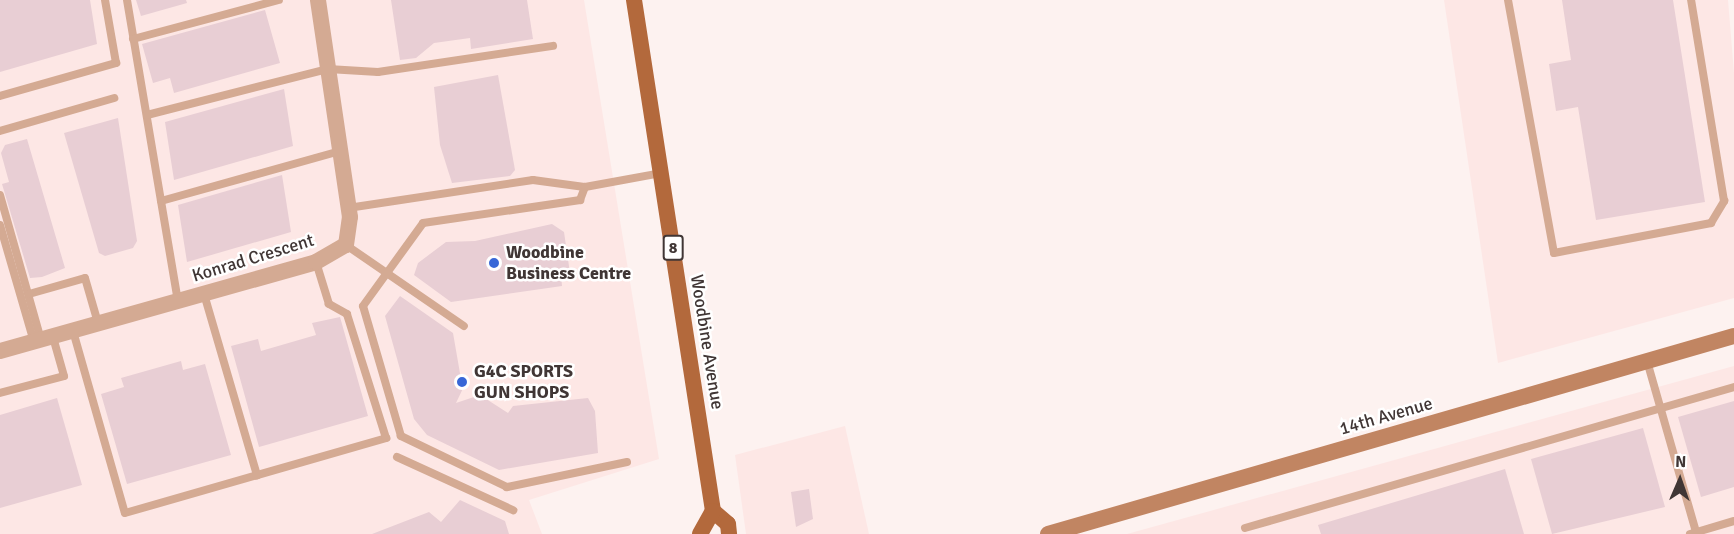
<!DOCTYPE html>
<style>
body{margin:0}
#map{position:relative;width:1734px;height:534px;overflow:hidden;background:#fdf2f0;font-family:Signika,sans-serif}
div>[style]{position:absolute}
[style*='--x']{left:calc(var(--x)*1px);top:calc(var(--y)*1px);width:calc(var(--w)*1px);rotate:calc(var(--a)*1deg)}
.built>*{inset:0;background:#fde7e5}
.building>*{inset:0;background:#e8ced4}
.service>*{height:8px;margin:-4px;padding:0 4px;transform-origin:4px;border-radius:4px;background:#d4aa93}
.minor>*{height:16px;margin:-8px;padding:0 8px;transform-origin:8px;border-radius:8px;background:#d4aa93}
.secondary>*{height:16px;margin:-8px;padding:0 8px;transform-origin:8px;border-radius:8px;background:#c18562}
.primary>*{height:16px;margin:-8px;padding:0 8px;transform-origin:8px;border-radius:8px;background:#b3693c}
.dots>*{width:16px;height:16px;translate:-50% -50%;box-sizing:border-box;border:3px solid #fff;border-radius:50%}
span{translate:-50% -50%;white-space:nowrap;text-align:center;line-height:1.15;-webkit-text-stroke:5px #fff;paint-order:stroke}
.shield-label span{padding:2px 4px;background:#fff;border:2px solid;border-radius:4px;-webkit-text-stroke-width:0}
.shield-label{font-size:16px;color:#403635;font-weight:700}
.poi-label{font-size:18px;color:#403635;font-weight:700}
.left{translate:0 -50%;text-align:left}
.street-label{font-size:18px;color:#403635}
.north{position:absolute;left:1650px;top:450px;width:60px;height:60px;-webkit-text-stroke:4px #fff;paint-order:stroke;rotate:2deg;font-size:16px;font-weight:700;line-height:24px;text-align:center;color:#403635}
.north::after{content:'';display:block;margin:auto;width:21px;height:27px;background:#403635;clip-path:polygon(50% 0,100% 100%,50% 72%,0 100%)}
</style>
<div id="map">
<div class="built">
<i style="clip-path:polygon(0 0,584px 0,659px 459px,529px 500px,542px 534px,0 534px)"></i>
<i style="clip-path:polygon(1444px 0,1728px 0,1734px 73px,1734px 298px,1498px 363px)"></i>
<i style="clip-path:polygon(1734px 366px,1734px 534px,1127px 534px)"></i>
<i style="clip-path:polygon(845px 426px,869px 534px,746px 534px,735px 455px)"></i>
</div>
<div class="building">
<i style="clip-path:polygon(0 0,90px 0,97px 44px,0 72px)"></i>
<i style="clip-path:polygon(136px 0,186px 0,187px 3px,141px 16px)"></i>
<i style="clip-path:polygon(391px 0,527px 0,533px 39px,471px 49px,470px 38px,434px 43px,416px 58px,400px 60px)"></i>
<i style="clip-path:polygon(1562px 0,1673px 0,1705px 202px,1596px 220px,1578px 107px,1556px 111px,1549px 64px,1571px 60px)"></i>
<i style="clip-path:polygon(265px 10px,280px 63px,174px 93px,170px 78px,153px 83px,142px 44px)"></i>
<i style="clip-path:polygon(498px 75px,515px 170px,510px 176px,452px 183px,440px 145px,434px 87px)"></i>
<i style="clip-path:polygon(284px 89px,293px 146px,174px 180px,165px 122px)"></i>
<i style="clip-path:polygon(118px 118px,137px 241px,133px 248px,105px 256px,99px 253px,64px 133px)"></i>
<i style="clip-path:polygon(27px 139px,65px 268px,42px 277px,30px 278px,2px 184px,9px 182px,1px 153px,5px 145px)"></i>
<i style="clip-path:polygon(282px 175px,291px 232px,187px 262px,178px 205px)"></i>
<i style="clip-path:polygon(552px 224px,564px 232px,570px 273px,561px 274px,562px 286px,451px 302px,414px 275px,418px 263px,446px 242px,475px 241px)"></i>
<i style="clip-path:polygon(400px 296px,453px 333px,461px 379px,466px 382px,456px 403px,480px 395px,508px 413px,513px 406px,588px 398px,595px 411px,598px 453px,499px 470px,427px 435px,414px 419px,385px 316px)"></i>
<i style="clip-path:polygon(340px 317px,368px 416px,259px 447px,231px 346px,258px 339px,261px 351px,316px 335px,312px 323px)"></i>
<i style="clip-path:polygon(181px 361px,183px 370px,205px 364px,231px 455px,127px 484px,101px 394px,124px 387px,121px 378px)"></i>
<i style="clip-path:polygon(57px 398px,82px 485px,0 508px,0 415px)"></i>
<i style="clip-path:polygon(1734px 401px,1734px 487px,1701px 497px,1678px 417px)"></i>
<i style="clip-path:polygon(1643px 428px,1665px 507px,1552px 534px,1531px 459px)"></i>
<i style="clip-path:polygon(1505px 469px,1524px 534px,1321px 534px,1318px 525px)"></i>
<i style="clip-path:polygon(809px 489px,813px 519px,796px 527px,791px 492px)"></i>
<i style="clip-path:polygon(460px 500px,505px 521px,509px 534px,372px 534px,429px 512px,441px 522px)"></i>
</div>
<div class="service">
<i style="--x:127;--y:0;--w:305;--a:80.4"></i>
<i style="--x:1508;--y:0;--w:257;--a:79.7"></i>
<i style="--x:1554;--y:253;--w:160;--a:-10.8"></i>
<i style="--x:1711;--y:223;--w:26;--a:-59"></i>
<i style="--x:1724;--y:201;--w:204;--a:-99.3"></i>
<i style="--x:133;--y:39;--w:151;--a:-15"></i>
<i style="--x:0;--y:96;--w:121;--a:-15.9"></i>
<i style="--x:116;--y:63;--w:64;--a:-99.9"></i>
<i style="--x:147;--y:115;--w:187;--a:-14.3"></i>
<i style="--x:328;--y:69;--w:50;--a:3.4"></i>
<i style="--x:378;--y:72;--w:177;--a:-8.5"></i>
<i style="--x:0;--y:131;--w:119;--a:-16.1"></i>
<i style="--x:0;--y:195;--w:151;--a:74.2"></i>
<i style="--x:161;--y:201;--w:186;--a:-15.6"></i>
<i style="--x:348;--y:208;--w:187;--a:-8.6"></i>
<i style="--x:533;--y:180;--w:52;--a:7.7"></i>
<i style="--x:0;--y:225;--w:122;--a:73.8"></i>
<i style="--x:346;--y:245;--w:143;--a:34.5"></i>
<i style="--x:29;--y:294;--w:58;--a:-15.9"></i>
<i style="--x:85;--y:278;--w:47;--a:73.9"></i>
<i style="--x:204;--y:294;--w:189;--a:73.7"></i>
<i style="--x:73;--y:331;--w:189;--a:74.1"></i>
<i style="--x:125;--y:513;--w:272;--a:-16"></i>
<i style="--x:386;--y:438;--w:130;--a:-107.5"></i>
<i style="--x:347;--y:314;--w:21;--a:-151"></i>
<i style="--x:329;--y:304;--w:44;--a:-107.2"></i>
<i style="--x:1647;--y:361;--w:178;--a:74"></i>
<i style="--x:0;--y:393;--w:66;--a:-14.9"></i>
<i style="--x:64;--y:376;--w:41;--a:-105.8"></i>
<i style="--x:397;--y:457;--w:128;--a:24.6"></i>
<i style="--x:627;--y:462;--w:123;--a:168.2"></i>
<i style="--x:507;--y:487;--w:118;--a:-154.3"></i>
<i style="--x:401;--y:436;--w:135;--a:-106.3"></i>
<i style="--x:363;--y:306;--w:102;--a:-54.1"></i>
<i style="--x:423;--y:223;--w:159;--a:-8.3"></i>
<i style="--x:580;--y:200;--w:14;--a:-69"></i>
<i style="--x:585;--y:187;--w:77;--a:-10.4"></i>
<i style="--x:1245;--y:528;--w:509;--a:-16.08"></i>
<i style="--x:1690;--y:534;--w:46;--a:-16.5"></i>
</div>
<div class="minor">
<i style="--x:0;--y:351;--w:328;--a:-15.7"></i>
<i style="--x:316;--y:262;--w:34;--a:-30"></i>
<i style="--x:346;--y:245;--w:28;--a:-82"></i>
<i style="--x:350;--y:217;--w:219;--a:-98.4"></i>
</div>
<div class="secondary">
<i style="--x:1048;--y:534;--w:714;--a:-16.1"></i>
</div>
<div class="primary">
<i style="--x:634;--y:0;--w:517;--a:81.21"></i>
<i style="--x:713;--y:511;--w:20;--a:41"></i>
<i style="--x:728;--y:524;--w:10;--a:84"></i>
<i style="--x:700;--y:534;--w:26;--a:-61"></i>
</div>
<div class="dots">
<i style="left:494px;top:263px;background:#3867d7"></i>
<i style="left:462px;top:382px;background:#3867d7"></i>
</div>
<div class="shield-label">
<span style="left:673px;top:248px">8</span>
</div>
<div class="poi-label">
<span class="left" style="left:506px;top:263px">Woodbine<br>Business Centre</span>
<span class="left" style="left:474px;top:382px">G4C SPORTS<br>GUN SHOPS</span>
</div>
<div class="street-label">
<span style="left:253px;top:258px;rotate:-17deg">Konrad Crescent</span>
<span style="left:707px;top:342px;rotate:81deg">Woodbine Avenue</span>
<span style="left:1386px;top:416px;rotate:-16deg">14th Avenue</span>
</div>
<div class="north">N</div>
</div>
